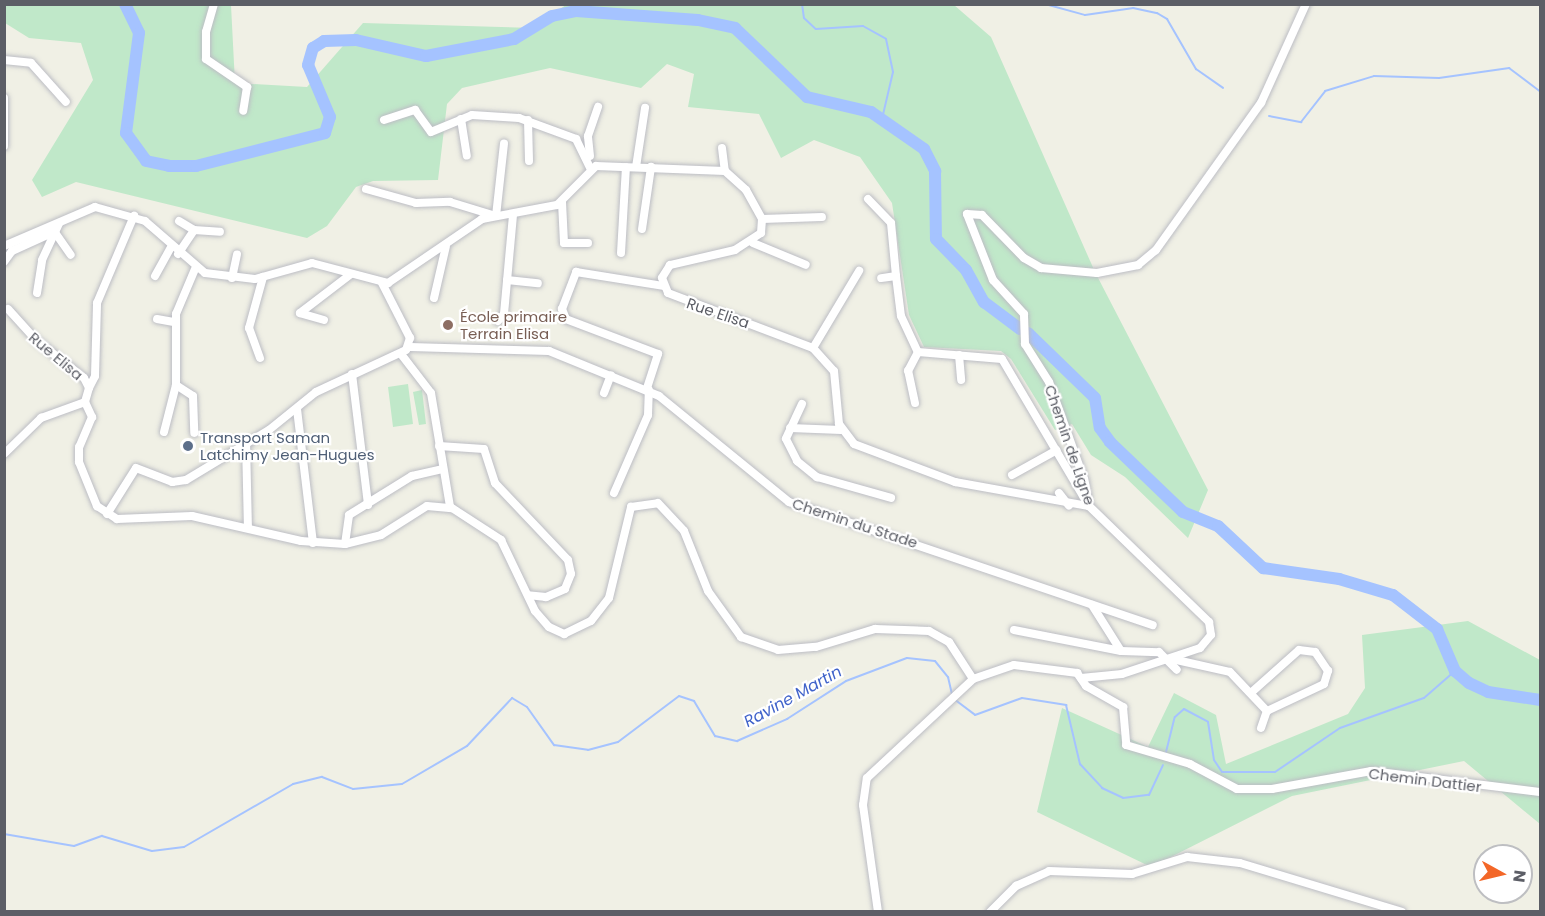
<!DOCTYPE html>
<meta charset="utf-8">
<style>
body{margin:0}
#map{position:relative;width:1545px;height:916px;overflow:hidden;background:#f0f0e5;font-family:Poppins,sans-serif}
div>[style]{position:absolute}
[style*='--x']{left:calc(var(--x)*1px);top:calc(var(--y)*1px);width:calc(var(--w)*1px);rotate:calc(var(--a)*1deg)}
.green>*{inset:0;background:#c0e8c9}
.stream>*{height:2px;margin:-1px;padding:0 1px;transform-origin:1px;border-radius:1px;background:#a5c3ff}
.river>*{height:12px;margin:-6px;padding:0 6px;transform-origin:6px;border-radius:6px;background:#a5c3ff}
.roads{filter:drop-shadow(0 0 2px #bcbdc4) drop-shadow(0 0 2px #bcbdc4)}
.minor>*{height:8px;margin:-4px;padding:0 4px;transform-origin:4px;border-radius:4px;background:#fff}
.dots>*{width:16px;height:16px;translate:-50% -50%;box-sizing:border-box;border:3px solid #fff;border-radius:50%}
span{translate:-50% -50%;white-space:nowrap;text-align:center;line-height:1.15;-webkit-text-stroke:4.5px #fff;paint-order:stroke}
.street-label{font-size:15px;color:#5c5e66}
.education-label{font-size:15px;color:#785e54}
.left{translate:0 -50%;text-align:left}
.service-label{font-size:15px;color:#4e5e75}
.water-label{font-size:16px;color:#4063ca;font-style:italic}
.frame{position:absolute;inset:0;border:6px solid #5c5e66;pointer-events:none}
.north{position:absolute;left:1473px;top:844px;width:60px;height:60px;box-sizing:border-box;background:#fff;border:2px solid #bebfc2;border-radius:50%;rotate:98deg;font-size:16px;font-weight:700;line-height:24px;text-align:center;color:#5c5e66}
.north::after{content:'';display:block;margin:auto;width:21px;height:27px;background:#f36728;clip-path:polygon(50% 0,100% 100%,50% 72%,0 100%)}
</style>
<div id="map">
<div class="green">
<i style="clip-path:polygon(567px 4px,954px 5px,991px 37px,1095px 272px,1208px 490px,1188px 538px,1125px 477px,1091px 455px,1072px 424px,1055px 430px,1011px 359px,1001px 351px,924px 347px,909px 315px,892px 203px,860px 157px,814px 140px,781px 158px,759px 114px,688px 107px,694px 74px,667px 64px,641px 88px,550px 68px,462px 88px,447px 104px,438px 180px,373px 181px,356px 187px,327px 226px,307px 238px,76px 182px,42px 197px,32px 180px,93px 80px,81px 43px,29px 38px,5px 23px,5px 5px,231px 5px,235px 83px,307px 87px,363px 23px,535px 28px)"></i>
<i style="clip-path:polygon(408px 384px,413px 424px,393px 427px,388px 387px)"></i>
<i style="clip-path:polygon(422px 390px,426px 424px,419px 425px,413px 392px)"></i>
<i style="clip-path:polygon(1468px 621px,1540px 660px,1540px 824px,1464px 761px,1292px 796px,1151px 867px,1037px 812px,1062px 708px,1148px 747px,1174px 693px,1216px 715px,1226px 764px,1348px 714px,1365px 688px,1362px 635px)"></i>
</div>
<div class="stream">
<i style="--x:802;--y:4;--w:14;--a:82"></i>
<i style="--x:804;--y:18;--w:16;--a:43"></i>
<i style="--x:816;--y:29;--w:47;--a:-3.7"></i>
<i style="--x:863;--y:26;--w:26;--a:29"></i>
<i style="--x:886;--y:39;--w:34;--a:78"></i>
<i style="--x:893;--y:72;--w:48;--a:103.2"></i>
<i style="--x:1045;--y:4;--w:41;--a:15.4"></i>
<i style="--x:1085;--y:15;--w:49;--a:-8.3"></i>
<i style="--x:1133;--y:8;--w:25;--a:12"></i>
<i style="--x:1157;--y:13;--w:12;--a:31"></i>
<i style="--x:1167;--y:19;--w:58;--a:59.9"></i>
<i style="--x:1196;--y:69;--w:33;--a:35"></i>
<i style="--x:1269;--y:116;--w:33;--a:11"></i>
<i style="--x:1301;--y:122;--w:39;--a:-52"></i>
<i style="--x:1325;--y:91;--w:51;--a:-17"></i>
<i style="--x:1374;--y:76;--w:65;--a:1.8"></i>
<i style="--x:1439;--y:78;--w:71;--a:-8.1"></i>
<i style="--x:1509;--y:68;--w:39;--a:37"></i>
<i style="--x:954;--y:699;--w:26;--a:37"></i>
<i style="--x:975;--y:715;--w:50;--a:-19.9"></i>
<i style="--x:1022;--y:698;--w:45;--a:9"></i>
<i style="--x:1066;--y:705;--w:61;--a:76.7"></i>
<i style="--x:1080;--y:764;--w:33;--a:47"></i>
<i style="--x:1102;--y:788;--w:23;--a:25"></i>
<i style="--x:1123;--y:798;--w:26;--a:-7"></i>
<i style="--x:1149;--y:795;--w:33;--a:-65"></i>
<i style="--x:1166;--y:752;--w:36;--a:-76"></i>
<i style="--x:1175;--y:717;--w:12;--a:-42"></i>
<i style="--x:1184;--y:709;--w:27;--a:28"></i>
<i style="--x:1208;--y:722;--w:38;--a:81"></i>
<i style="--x:1214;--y:760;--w:14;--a:56"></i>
<i style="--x:1222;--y:772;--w:53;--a:0"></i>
<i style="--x:1275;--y:772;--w:78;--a:-34.1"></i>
<i style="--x:1340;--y:728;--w:89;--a:-19.7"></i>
<i style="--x:1424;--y:698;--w:41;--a:-41.1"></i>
<i style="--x:4;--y:834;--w:71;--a:9.7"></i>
<i style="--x:74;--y:846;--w:30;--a:-20"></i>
<i style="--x:102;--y:836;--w:52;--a:16.7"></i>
<i style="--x:152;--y:851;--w:32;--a:-7"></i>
<i style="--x:184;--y:847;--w:126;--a:-30"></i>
<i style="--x:293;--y:784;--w:30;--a:-14"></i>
<i style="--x:322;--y:777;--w:33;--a:21"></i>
<i style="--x:353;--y:789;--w:49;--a:-5.8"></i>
<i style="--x:402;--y:784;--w:75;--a:-30.3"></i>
<i style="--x:467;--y:746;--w:66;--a:-46.8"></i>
<i style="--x:512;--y:698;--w:17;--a:31"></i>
<i style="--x:527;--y:707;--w:47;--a:54.6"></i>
<i style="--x:554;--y:745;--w:34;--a:8"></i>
<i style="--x:588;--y:750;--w:31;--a:-15"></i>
<i style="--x:618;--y:742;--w:76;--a:-37"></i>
<i style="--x:679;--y:696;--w:16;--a:18"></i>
<i style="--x:694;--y:701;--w:41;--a:59"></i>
<i style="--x:715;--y:736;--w:23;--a:13"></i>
<i style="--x:737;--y:741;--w:55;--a:-23.7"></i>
<i style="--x:787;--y:719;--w:70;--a:-32.8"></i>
<i style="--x:846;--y:681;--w:65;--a:-20.7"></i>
<i style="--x:907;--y:658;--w:28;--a:6"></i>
<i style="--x:935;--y:661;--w:21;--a:51"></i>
<i style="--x:948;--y:677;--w:17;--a:77"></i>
</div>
<div class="river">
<i style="--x:125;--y:4;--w:32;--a:64"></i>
<i style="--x:139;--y:33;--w:101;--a:97.4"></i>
<i style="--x:126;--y:133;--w:34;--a:54"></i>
<i style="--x:146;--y:161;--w:24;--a:12"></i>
<i style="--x:169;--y:166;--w:27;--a:0"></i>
<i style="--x:196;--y:166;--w:133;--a:-14.3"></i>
<i style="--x:325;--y:133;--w:17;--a:-73"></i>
<i style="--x:330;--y:117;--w:56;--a:-112.9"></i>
<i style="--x:308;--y:65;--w:18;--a:-74"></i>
<i style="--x:313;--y:48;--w:13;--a:-32"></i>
<i style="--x:324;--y:41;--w:32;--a:-2"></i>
<i style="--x:356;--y:40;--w:72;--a:12.9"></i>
<i style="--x:426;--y:56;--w:90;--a:-10.9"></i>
<i style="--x:514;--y:39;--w:44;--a:-31.2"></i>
<i style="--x:552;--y:16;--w:25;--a:-12"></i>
<i style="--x:576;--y:11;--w:122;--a:4.2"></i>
<i style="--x:698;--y:20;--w:38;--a:12"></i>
<i style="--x:735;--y:28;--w:100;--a:43.8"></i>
<i style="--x:807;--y:97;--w:66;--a:13.2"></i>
<i style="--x:871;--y:112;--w:65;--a:34.9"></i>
<i style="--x:924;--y:149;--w:25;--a:63"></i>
<i style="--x:935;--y:171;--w:68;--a:89.2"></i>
<i style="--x:936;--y:239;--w:43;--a:45.9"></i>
<i style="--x:966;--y:270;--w:37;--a:61"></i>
<i style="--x:984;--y:302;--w:45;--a:36.9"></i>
<i style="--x:1028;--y:333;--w:93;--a:44.1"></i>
<i style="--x:1095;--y:398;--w:30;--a:81"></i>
<i style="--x:1100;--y:428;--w:17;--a:54"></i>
<i style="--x:1110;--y:442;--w:101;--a:43.8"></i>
<i style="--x:1183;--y:512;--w:38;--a:22"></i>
<i style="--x:1218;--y:526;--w:62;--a:43"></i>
<i style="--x:1263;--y:568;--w:77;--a:8.2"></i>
<i style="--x:1339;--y:579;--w:56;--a:16.5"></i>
<i style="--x:1393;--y:595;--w:56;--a:37.7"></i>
<i style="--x:1437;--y:629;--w:46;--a:66.8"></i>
<i style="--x:1455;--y:671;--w:18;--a:41"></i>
<i style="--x:1469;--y:683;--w:21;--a:25"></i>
<i style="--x:1488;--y:692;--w:53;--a:8.7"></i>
</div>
<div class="roads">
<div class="minor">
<i style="--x:214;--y:4;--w:29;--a:106"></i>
<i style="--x:206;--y:32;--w:27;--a:90"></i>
<i style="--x:206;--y:59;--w:50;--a:34.3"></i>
<i style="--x:247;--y:87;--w:24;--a:99"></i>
<i style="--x:4;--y:60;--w:27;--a:6"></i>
<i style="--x:31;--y:63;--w:52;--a:48.1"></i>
<i style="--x:4;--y:98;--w:48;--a:90"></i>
<i style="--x:461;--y:119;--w:37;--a:81"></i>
<i style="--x:384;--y:120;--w:33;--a:-18"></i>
<i style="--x:415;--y:110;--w:27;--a:54"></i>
<i style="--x:431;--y:132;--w:44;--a:-22.5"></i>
<i style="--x:472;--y:115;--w:47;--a:3.7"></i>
<i style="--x:519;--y:118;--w:61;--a:20.2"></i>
<i style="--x:576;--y:139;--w:32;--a:64"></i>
<i style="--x:528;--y:120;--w:41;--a:88.6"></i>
<i style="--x:722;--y:148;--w:23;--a:83"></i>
<i style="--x:590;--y:156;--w:20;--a:-96"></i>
<i style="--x:588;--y:136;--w:31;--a:-71"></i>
<i style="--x:636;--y:167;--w:60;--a:-81.3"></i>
<i style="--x:366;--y:189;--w:52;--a:15.6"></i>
<i style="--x:416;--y:203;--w:34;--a:-2"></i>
<i style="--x:450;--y:202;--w:48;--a:16.9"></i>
<i style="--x:496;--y:216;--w:73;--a:-83.7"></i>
<i style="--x:868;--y:199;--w:33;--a:46"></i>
<i style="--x:891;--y:223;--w:53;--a:84.6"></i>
<i style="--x:896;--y:276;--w:15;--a:172"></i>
<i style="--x:562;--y:202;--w:41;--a:87.2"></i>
<i style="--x:564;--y:243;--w:24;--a:0"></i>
<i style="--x:762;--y:219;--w:60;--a:-1.9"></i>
<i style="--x:179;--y:221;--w:17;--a:31"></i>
<i style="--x:194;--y:230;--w:26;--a:4"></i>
<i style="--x:642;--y:229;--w:63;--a:-81.7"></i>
<i style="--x:54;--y:231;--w:29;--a:55"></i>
<i style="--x:753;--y:243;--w:57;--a:22.5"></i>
<i style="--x:4;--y:246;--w:99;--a:-23.2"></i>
<i style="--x:95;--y:207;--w:52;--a:15.6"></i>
<i style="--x:145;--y:221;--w:79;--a:40.9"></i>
<i style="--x:205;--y:273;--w:50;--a:6.8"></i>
<i style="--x:255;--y:279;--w:59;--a:-15.7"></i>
<i style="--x:312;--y:263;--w:79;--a:14.7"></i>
<i style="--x:388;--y:283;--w:114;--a:-34.2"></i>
<i style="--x:482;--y:219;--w:76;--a:-10.6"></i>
<i style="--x:557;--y:205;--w:55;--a:-45"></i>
<i style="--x:596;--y:166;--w:129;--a:2.2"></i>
<i style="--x:725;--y:171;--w:28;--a:42"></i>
<i style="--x:746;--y:190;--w:33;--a:61"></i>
<i style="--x:762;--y:219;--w:14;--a:94"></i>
<i style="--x:761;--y:233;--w:31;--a:147"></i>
<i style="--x:735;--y:250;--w:67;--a:167"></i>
<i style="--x:670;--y:265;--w:15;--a:122"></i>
<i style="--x:662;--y:278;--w:16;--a:68"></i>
<i style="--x:668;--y:293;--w:155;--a:20.8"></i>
<i style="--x:813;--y:348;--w:31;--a:48"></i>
<i style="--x:834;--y:371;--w:53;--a:84.6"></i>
<i style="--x:839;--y:424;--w:25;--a:53"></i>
<i style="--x:854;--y:444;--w:108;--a:20.6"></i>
<i style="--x:955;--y:482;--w:136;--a:10.2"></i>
<i style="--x:621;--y:253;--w:86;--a:-86.7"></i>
<i style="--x:178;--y:254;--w:29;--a:-56"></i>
<i style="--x:4;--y:262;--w:14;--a:-54"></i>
<i style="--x:12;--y:251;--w:44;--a:-24.2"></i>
<i style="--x:155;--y:276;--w:33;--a:-61"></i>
<i style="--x:896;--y:276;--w:40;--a:82.9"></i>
<i style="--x:901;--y:316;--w:40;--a:65"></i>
<i style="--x:232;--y:278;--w:24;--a:-78"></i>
<i style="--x:507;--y:280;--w:31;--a:6"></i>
<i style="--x:37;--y:293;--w:33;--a:-81"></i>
<i style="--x:42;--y:260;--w:40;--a:-65"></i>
<i style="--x:434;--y:298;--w:53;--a:-77"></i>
<i style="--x:8;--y:309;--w:42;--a:47.9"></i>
<i style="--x:36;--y:340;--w:61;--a:38.4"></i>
<i style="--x:84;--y:378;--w:11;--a:63"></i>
<i style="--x:89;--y:388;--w:15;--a:106"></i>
<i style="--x:157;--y:319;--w:17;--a:10"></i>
<i style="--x:324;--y:320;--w:25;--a:-164"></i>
<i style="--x:300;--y:313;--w:64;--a:-37.4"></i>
<i style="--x:498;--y:321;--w:9;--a:-49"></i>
<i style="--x:504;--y:314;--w:99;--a:-84.8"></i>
<i style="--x:410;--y:347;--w:139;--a:1.6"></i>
<i style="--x:549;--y:351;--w:119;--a:22.2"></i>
<i style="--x:659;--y:396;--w:168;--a:39.2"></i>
<i style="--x:789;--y:502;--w:384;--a:18.7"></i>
<i style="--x:813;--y:348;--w:90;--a:-59.1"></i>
<i style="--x:401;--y:354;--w:49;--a:52.4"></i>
<i style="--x:431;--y:393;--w:116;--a:80.5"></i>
<i style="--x:959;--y:355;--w:25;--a:85"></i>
<i style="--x:260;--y:358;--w:32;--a:-110"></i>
<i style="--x:249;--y:328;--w:53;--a:-74.6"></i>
<i style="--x:352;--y:374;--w:132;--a:83"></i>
<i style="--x:176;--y:385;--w:20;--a:33"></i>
<i style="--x:193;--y:396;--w:37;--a:88"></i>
<i style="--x:89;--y:388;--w:13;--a:-63"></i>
<i style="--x:95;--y:376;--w:73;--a:-88.4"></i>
<i style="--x:97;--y:303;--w:95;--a:-67"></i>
<i style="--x:647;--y:388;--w:36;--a:-72"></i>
<i style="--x:658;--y:354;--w:98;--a:-159.2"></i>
<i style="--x:566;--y:319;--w:11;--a:-112"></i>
<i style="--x:562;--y:309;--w:40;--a:-69"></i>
<i style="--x:576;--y:272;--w:88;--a:9.1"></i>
<i style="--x:604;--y:393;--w:19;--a:-69"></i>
<i style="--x:915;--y:403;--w:33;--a:-102"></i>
<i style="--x:908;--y:371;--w:21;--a:-62"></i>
<i style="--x:918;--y:352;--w:84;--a:4.8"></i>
<i style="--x:1002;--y:359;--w:171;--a:59.4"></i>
<i style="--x:1089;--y:506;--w:167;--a:44"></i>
<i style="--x:1209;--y:622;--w:13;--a:81"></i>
<i style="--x:1211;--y:635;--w:17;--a:130"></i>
<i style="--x:1200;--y:648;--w:82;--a:161.6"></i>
<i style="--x:1122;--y:674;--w:41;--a:174.4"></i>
<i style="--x:802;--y:404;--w:38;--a:115"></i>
<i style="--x:786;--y:439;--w:25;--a:63"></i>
<i style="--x:797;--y:461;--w:26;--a:39"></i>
<i style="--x:817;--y:477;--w:77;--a:15.8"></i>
<i style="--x:297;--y:409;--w:135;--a:83.2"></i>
<i style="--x:790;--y:428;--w:51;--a:2.2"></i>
<i style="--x:164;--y:432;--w:49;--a:-75.7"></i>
<i style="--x:176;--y:385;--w:71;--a:-90"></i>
<i style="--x:176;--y:314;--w:49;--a:-67.1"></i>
<i style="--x:246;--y:442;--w:85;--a:88.7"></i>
<i style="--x:439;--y:446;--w:45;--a:3.8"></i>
<i style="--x:484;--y:449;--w:36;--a:72"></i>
<i style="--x:495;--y:483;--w:106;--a:46.5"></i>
<i style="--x:568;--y:560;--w:14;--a:78"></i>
<i style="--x:571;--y:574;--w:16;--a:112"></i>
<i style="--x:565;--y:589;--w:21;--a:157"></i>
<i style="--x:546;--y:597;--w:18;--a:-174"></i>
<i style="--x:4;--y:454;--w:52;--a:-44.2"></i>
<i style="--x:41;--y:418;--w:47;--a:-20"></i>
<i style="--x:85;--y:402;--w:17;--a:65"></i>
<i style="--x:92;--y:417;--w:33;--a:113"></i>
<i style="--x:79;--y:447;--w:15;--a:90"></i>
<i style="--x:79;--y:462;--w:48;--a:67.8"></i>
<i style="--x:97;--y:506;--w:24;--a:33"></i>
<i style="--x:117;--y:519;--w:75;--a:-2.3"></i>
<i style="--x:192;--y:516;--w:112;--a:12.9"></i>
<i style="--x:301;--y:541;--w:44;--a:3.9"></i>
<i style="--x:345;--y:544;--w:37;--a:-14"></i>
<i style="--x:381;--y:535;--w:54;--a:-32.2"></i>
<i style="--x:427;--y:506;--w:25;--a:5"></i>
<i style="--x:452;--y:508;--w:59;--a:33.1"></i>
<i style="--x:501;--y:540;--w:79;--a:64.4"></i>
<i style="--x:535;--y:611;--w:21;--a:49"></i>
<i style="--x:549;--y:627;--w:17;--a:25"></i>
<i style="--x:564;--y:634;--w:30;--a:-26"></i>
<i style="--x:591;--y:621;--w:29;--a:-52"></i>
<i style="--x:609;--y:598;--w:94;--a:-76.4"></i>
<i style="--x:631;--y:507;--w:27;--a:-8"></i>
<i style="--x:658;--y:503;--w:38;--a:47"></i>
<i style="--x:684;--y:531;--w:65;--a:68.2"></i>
<i style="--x:708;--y:591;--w:57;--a:54.3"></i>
<i style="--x:741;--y:637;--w:39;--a:19"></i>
<i style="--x:778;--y:650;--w:38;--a:-5"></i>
<i style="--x:816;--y:647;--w:62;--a:-17"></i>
<i style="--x:875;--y:629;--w:54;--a:2.1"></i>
<i style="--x:929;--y:631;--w:23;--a:29"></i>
<i style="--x:949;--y:642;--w:44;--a:57"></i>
<i style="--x:1012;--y:475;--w:51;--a:-29.1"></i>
<i style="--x:614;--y:493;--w:85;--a:-66.4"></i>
<i style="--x:648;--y:415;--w:25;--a:-88"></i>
<i style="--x:1059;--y:493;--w:16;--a:52"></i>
<i style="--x:1089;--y:506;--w:27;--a:-100"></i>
<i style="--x:1084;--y:479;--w:103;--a:-109.8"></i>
<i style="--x:1049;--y:382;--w:45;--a:-122.3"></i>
<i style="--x:1025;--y:344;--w:30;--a:-92"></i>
<i style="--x:1024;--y:314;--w:46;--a:-132.4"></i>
<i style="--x:993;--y:280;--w:71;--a:-111.5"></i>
<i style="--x:967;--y:214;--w:15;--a:4"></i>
<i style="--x:982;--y:215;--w:60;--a:45.7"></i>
<i style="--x:1024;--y:258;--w:20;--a:30"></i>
<i style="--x:1041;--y:268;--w:56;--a:5.1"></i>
<i style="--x:1097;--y:273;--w:42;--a:-11"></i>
<i style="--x:1138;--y:265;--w:23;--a:-40"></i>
<i style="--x:1156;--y:250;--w:181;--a:-54.5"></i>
<i style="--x:1261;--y:103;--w:109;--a:-65.6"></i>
<i style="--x:107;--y:514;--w:54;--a:-57.8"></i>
<i style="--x:136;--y:468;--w:39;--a:21"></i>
<i style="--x:172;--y:482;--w:14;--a:-8"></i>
<i style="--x:186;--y:480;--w:97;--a:-31.1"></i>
<i style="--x:269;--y:430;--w:60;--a:-39"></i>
<i style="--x:316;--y:392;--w:99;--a:-25"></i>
<i style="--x:406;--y:350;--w:13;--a:-72"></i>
<i style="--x:410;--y:338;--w:62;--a:-117"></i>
<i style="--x:345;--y:544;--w:29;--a:-82"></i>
<i style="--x:349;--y:515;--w:74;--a:-31.8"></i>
<i style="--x:412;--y:476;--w:32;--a:-13"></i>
<i style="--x:1092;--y:605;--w:54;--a:57.8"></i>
<i style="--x:1121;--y:651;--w:38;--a:2"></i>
<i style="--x:1159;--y:652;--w:25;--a:45"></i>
<i style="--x:1014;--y:630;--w:109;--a:11.1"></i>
<i style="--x:1172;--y:659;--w:59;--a:12.6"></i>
<i style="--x:1230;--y:672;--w:54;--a:46.5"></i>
<i style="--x:1267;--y:711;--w:63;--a:-25.3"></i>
<i style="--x:1324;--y:684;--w:14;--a:-73"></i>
<i style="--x:1328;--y:671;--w:23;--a:-124"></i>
<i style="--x:1315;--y:652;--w:16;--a:-173"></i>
<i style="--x:1299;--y:650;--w:62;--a:138.3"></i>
<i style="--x:1261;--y:728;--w:18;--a:-71"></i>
<i style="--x:878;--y:912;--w:108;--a:-98"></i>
<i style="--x:863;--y:805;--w:27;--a:-82"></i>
<i style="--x:867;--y:778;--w:145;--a:-43"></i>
<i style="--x:973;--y:679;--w:43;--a:-18.9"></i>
<i style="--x:1014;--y:665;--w:64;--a:7.2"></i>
<i style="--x:1077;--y:673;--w:16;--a:55"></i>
<i style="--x:1086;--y:686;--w:43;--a:29.6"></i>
<i style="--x:1123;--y:707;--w:38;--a:85"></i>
<i style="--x:1126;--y:745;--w:67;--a:16.5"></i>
<i style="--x:1190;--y:764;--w:53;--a:28"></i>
<i style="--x:1237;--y:789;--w:35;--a:0"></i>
<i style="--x:1272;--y:789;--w:101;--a:-10.3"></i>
<i style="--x:1371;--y:771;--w:170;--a:7.1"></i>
<i style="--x:990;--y:912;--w:37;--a:-45"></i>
<i style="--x:1016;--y:886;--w:36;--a:-24"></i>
<i style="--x:1049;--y:871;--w:83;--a:2.1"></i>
<i style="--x:1132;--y:874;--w:58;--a:-17.2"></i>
<i style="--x:1187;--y:857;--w:53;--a:6.5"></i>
<i style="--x:1240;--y:863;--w:169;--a:16.8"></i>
</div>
</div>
<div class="dots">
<i style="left:448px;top:325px;background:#8d6e63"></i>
<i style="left:188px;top:446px;background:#5c6f8a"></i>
</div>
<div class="street-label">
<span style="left:718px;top:313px;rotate:19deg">Rue Elisa</span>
<span style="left:56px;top:356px;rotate:40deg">Rue Elisa</span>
<span style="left:1070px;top:445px;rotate:71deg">Chemin de Ligne</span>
<span style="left:855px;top:523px;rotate:18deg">Chemin du Stade</span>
<span style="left:1425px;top:780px;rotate:7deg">Chemin Dattier</span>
</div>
<div class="education-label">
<span class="left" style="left:460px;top:325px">École primaire<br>Terrain Elisa</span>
</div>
<div class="service-label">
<span class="left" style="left:200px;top:446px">Transport Saman<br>Latchimy Jean-Hugues</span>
</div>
<div class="water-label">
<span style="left:793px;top:697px;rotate:-29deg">Ravine Martin</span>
</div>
<div class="frame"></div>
<div class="north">N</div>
</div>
